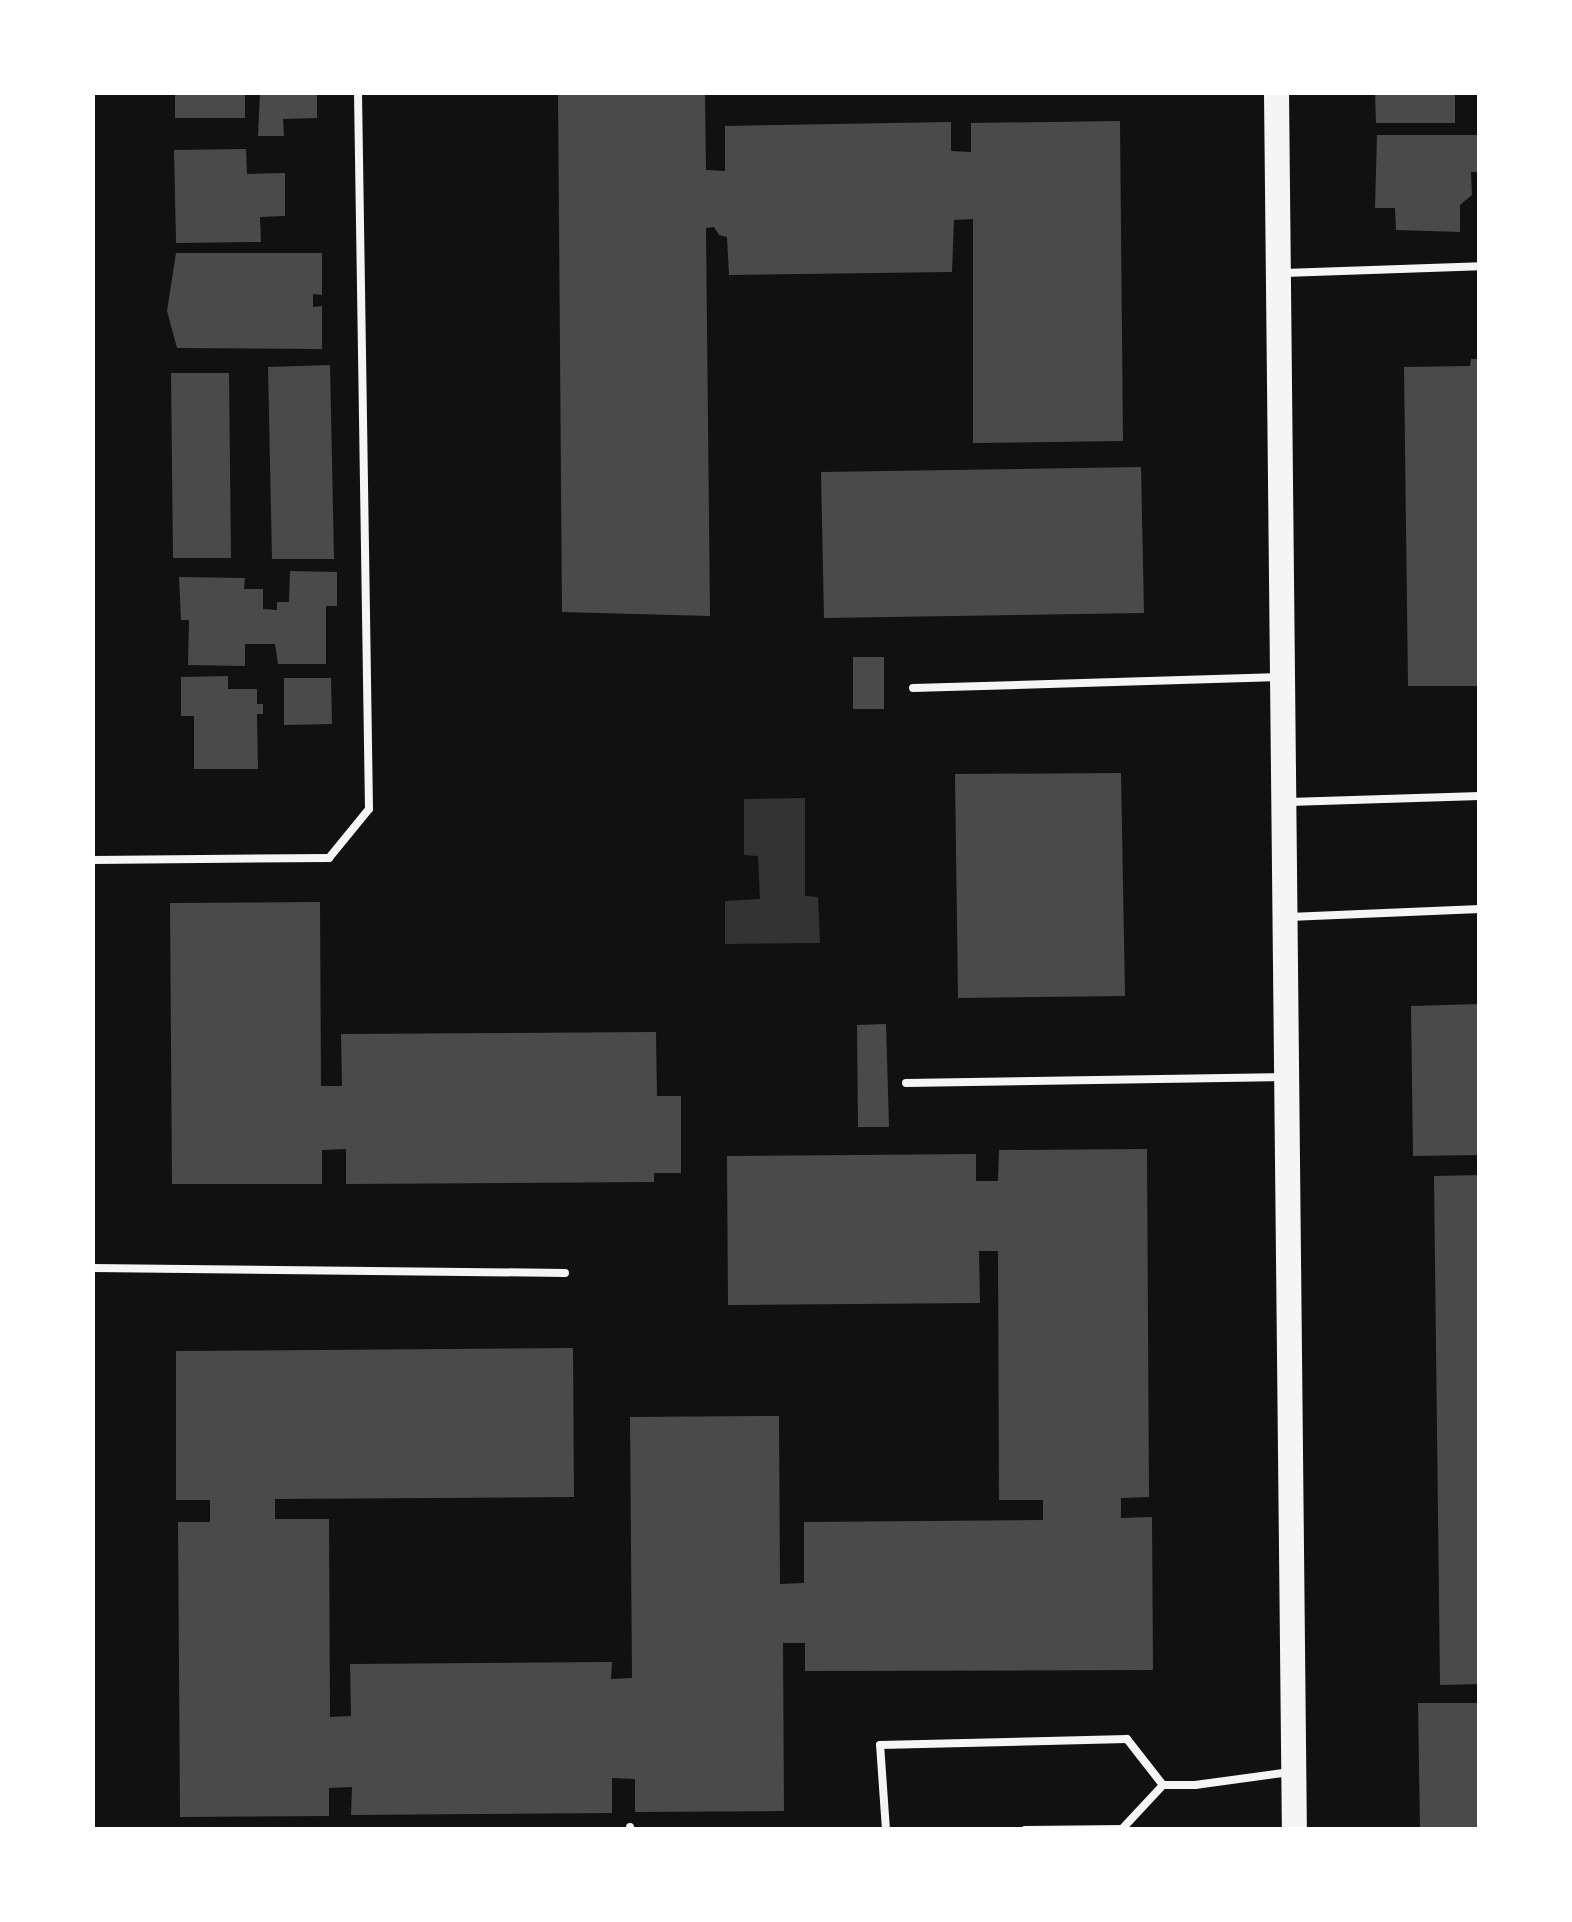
<!DOCTYPE html>
<style>
body{margin:0}
#map{position:relative;width:1572px;height:1922px;overflow:hidden;background:#111;font-family:Arial,sans-serif}
div>[style]{position:absolute}
[style*='--x']{left:calc(var(--x)*1px);top:calc(var(--y)*1px);width:calc(var(--w)*1px);rotate:calc(var(--a)*1deg)}
.water>*{inset:0;background:#333}
.building>*{inset:0;background:#4a4a4a}
.service>*{height:8px;margin:-4px;padding:0 4px;transform-origin:4px;border-radius:4px;background:#f5f5f5}
.primary>*{height:25px;margin:-12.5px;padding:0 12.5px;transform-origin:12.5px;border-radius:12.5px;background:#f5f5f5}
span{translate:-50% -50%;white-space:nowrap;text-align:center;line-height:1.15;-webkit-text-stroke:8px #fff;paint-order:stroke}
.frame{position:absolute;inset:0;border:95px solid #fff;pointer-events:none}
</style>
<div id="map">
<div class="water">
<i style="clip-path:polygon(805px 798px,805px 896px,818px 897px,820px 943px,725px 944px,725px 901px,760px 899px,758px 856px,744px 855px,744px 799px)"></i>
</div>
<div class="building">
<i style="clip-path:polygon(175px 92px,245px 92px,245px 118px,175px 118px)"></i>
<i style="clip-path:polygon(260px 92px,317px 92px,317px 118px,283px 119px,284px 136px,258px 136px)"></i>
<i style="clip-path:polygon(558px 92px,705px 92px,706px 170px,725px 171px,725px 126px,951px 122px,951px 151px,971px 152px,971px 123px,1120px 121px,1123px 441px,973px 443px,973px 219px,954px 220px,952px 272px,729px 275px,727px 237px,719px 235px,714px 227px,706px 228px,710px 616px,562px 612px)"></i>
<i style="clip-path:polygon(1375px 92px,1455px 92px,1455px 123px,1376px 123px)"></i>
<i style="clip-path:polygon(1377px 135px,1480px 135px,1480px 172px,1471px 172px,1472px 195px,1460px 205px,1460px 232px,1396px 230px,1395px 208px,1375px 208px)"></i>
<i style="clip-path:polygon(246px 149px,247px 174px,285px 173px,285px 216px,260px 217px,261px 242px,176px 243px,174px 150px)"></i>
<i style="clip-path:polygon(176px 253px,322px 253px,322px 295px,313px 294px,313px 307px,322px 306px,322px 349px,177px 348px,167px 311px)"></i>
<i style="clip-path:polygon(1471px 359px,1480px 359px,1480px 686px,1408px 686px,1404px 367px,1470px 366px)"></i>
<i style="clip-path:polygon(330px 365px,334px 559px,272px 559px,268px 367px)"></i>
<i style="clip-path:polygon(171px 373px,229px 373px,231px 558px,173px 558px)"></i>
<i style="clip-path:polygon(1141px 467px,1144px 613px,824px 618px,821px 472px)"></i>
<i style="clip-path:polygon(290px 571px,337px 572px,337px 606px,326px 606px,326px 664px,278px 664px,275px 644px,245px 644px,245px 666px,188px 665px,189px 620px,181px 620px,179px 577px,245px 578px,244px 589px,263px 589px,263px 609px,277px 610px,277px 602px,289px 602px)"></i>
<i style="clip-path:polygon(853px 657px,884px 657px,884px 709px,853px 709px)"></i>
<i style="clip-path:polygon(228px 676px,228px 689px,257px 689px,257px 704px,263px 704px,263px 714px,257px 714px,258px 769px,194px 769px,194px 716px,181px 716px,181px 677px)"></i>
<i style="clip-path:polygon(284px 678px,331px 678px,332px 724px,284px 725px)"></i>
<i style="clip-path:polygon(1121px 773px,1125px 996px,958px 998px,955px 774px)"></i>
<i style="clip-path:polygon(320px 902px,321px 1086px,342px 1086px,341px 1034px,656px 1032px,657px 1096px,681px 1096px,681px 1173px,654px 1173px,654px 1182px,346px 1184px,346px 1149px,322px 1150px,322px 1184px,172px 1184px,170px 903px)"></i>
<i style="clip-path:polygon(1480px 1004px,1480px 1155px,1413px 1156px,1411px 1006px)"></i>
<i style="clip-path:polygon(886px 1024px,889px 1127px,858px 1127px,857px 1025px)"></i>
<i style="clip-path:polygon(1147px 1149px,1149px 1497px,1121px 1498px,1121px 1518px,1152px 1517px,1153px 1670px,805px 1671px,805px 1643px,783px 1643px,784px 1811px,635px 1812px,635px 1779px,612px 1778px,612px 1813px,351px 1815px,352px 1787px,329px 1788px,329px 1816px,180px 1817px,178px 1522px,210px 1522px,210px 1500px,176px 1500px,176px 1351px,573px 1348px,574px 1497px,275px 1499px,275px 1519px,329px 1519px,330px 1717px,351px 1716px,350px 1664px,612px 1662px,611px 1679px,632px 1678px,630px 1417px,779px 1416px,780px 1584px,804px 1583px,804px 1522px,1043px 1520px,1043px 1500px,999px 1500px,998px 1251px,979px 1251px,980px 1303px,728px 1305px,727px 1156px,976px 1154px,976px 1181px,998px 1181px,999px 1150px)"></i>
<i style="clip-path:polygon(1480px 1175px,1480px 1684px,1440px 1685px,1434px 1176px)"></i>
<i style="clip-path:polygon(1418px 1703px,1480px 1703px,1480px 1830px,1420px 1830px)"></i>
</div>
<div class="service">
<i style="--x:1284;--y:273;--w:196;--a:-2"></i>
<i style="--x:913;--y:688;--w:365;--a:-1.7"></i>
<i style="--x:1289;--y:802;--w:191;--a:-1.8"></i>
<i style="--x:92;--y:860;--w:237;--a:-0.5"></i>
<i style="--x:329;--y:858;--w:63;--a:-50.8"></i>
<i style="--x:369;--y:809;--w:717;--a:-90.88"></i>
<i style="--x:1289;--y:917;--w:191;--a:-2.4"></i>
<i style="--x:906;--y:1083;--w:376;--a:-0.9"></i>
<i style="--x:92;--y:1268;--w:473;--a:0.6"></i>
<i style="--x:630;--y:1830;--w:3;--a:-90"></i>
<i style="--x:886;--y:1830;--w:85;--a:-94"></i>
<i style="--x:880;--y:1745;--w:247;--a:-1.4"></i>
<i style="--x:1127;--y:1739;--w:58;--a:52"></i>
<i style="--x:1025;--y:1830;--w:97;--a:-0.6"></i>
<i style="--x:1122;--y:1829;--w:60;--a:-47"></i>
<i style="--x:1163;--y:1785;--w:32;--a:0"></i>
<i style="--x:1195;--y:1785;--w:96;--a:-7.8"></i>
</div>
<div class="primary">
<i style="--x:1276;--y:92;--w:1738;--a:89.41"></i>
</div>
<div class="frame"></div>
</div>
